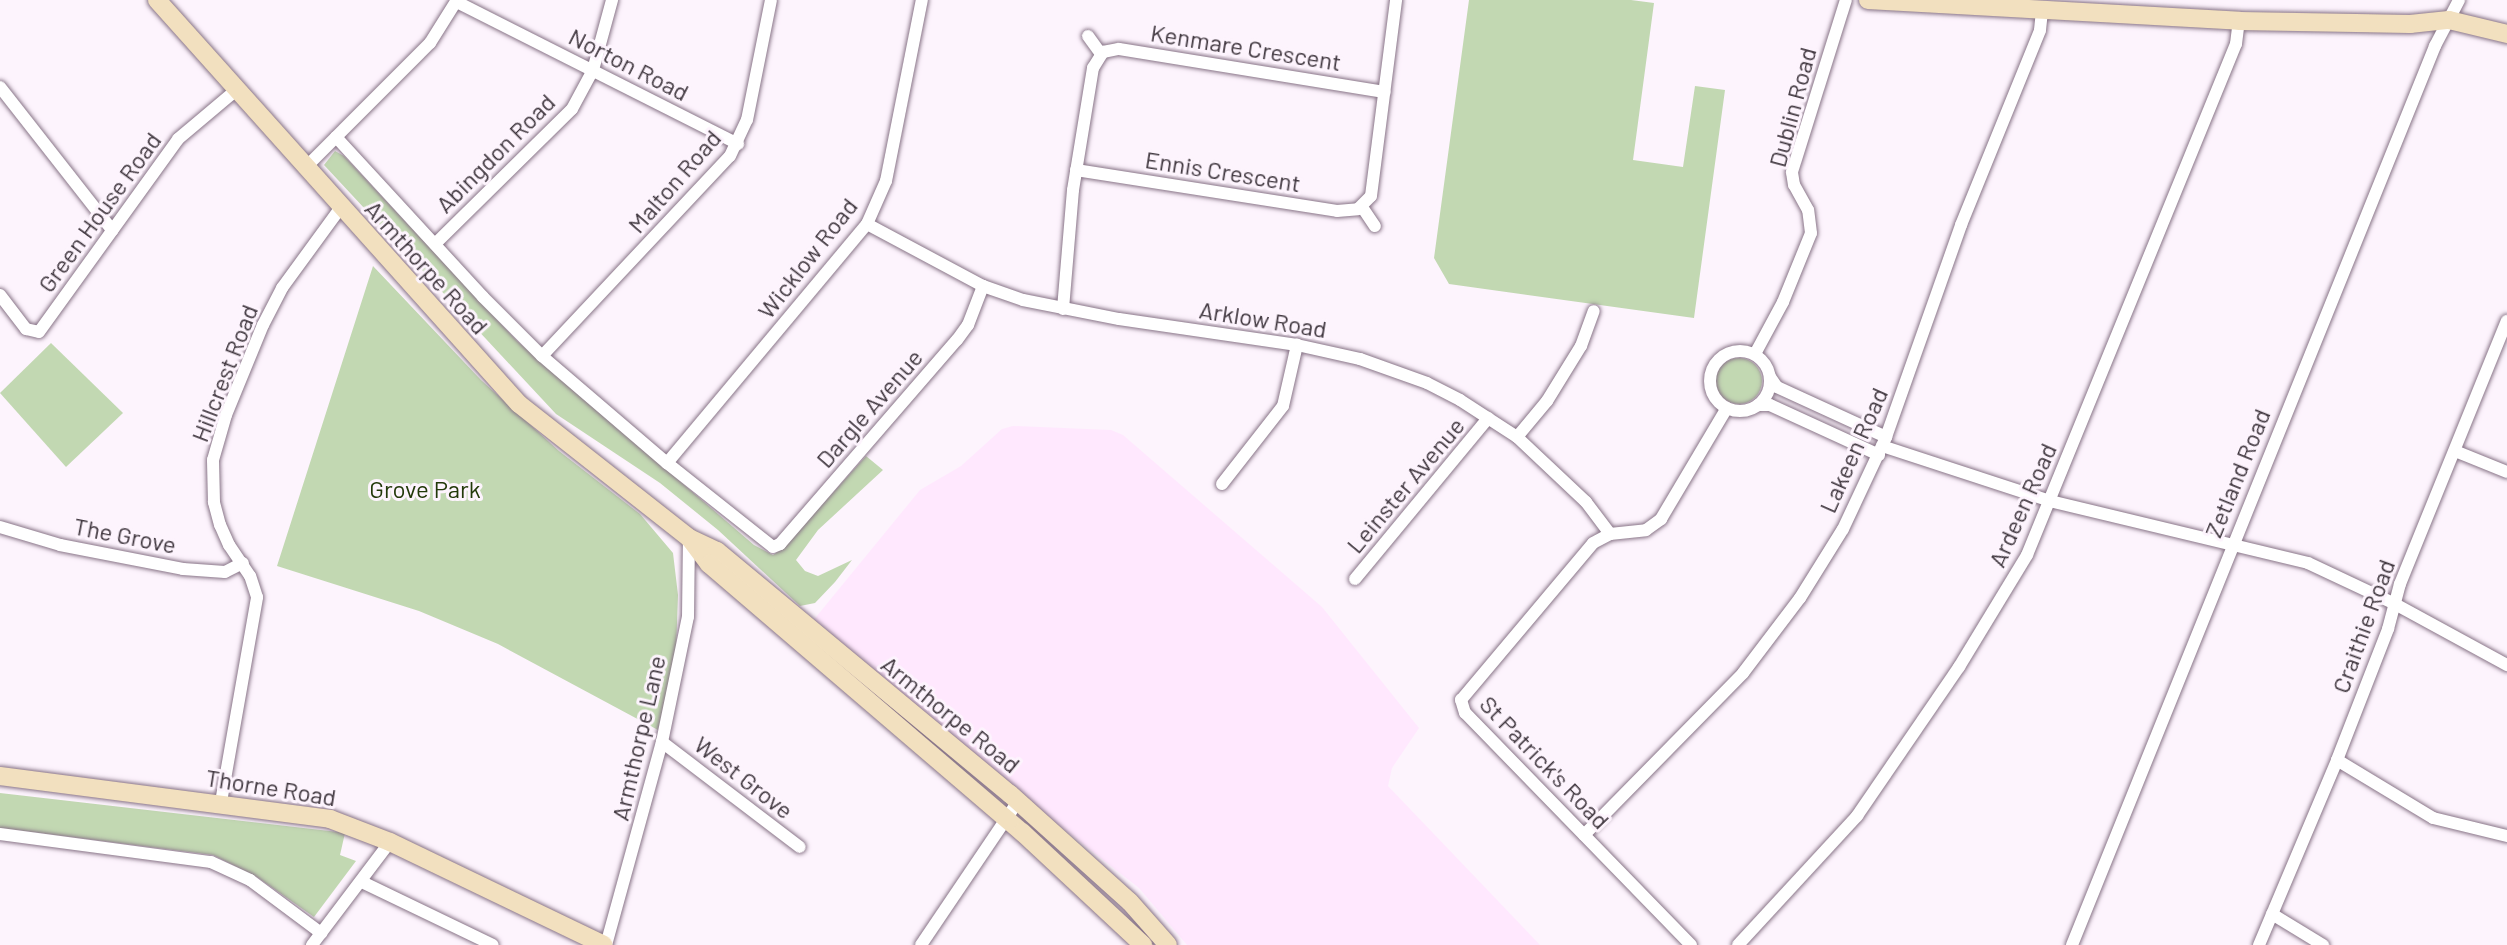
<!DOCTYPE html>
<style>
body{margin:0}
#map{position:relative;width:2507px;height:945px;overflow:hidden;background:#fdf4fd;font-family:Barlow,sans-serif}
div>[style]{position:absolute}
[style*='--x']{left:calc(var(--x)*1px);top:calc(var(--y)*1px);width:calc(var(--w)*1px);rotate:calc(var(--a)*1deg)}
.built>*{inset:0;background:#ffe8fe}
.green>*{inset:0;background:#c2d8b2}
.round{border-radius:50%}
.roads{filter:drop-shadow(0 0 2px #887487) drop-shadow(0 0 2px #887487)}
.street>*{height:12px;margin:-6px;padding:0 6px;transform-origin:6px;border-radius:6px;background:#fff}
.street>.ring{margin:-6px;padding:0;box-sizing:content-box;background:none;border:12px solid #fff;border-radius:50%}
.secondary>*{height:18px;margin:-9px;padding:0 9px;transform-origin:9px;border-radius:9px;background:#f2e0bf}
span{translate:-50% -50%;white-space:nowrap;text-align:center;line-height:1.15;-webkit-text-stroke:6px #fdf4fd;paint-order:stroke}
.street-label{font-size:24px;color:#3f363e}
.park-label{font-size:24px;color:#223909}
</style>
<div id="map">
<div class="built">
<i style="clip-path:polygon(1013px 426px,1111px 430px,1123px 435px,1322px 607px,1419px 728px,1392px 768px,1388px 786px,1540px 945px,1187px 945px,1139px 888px,807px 628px,920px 490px,961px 466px,1002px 429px)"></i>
</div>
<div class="green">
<i style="clip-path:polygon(1469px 0,1631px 0,1654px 3px,1633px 160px,1683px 167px,1695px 86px,1725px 90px,1694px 318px,1449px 284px,1434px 258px)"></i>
<i style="clip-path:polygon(335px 151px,344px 156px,517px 341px,754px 545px,773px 555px,784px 547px,866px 456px,883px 470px,818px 530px,796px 560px,805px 571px,818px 576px,852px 560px,835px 582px,815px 603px,800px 606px,718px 530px,660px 483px,556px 414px,324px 165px)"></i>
<i style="clip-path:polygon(373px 266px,481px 380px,559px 451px,640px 514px,673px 553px,678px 595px,676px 651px,658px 730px,498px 644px,419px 611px,277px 566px)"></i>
<i style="clip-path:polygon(51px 343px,123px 413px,66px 467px,0 393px)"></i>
<i class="round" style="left:1716px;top:358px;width:46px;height:46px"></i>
<i style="clip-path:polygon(0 793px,338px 832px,345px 833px,340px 855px,356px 861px,314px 917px,257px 877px,213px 855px,0 828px)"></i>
</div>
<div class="roads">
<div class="street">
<i style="--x:457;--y:2;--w:315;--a:26.8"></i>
<i style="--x:1088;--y:36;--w:22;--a:54"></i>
<i style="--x:0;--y:87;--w:182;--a:51.9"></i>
<i style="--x:336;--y:137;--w:217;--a:47.4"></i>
<i style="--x:483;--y:297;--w:83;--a:45"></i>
<i style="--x:542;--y:356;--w:165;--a:40.6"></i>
<i style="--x:667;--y:463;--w:135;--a:38.4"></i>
<i style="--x:773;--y:547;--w:8;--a:-23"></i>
<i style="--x:780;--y:544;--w:270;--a:-49.1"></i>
<i style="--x:957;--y:340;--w:19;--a:-54"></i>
<i style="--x:968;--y:325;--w:42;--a:-69"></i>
<i style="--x:305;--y:168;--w:177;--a:-45"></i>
<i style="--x:430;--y:43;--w:51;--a:-57.9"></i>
<i style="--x:1076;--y:170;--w:264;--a:8.9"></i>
<i style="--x:1337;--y:211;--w:21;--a:-5"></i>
<i style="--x:1358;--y:209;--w:18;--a:-45"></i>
<i style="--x:1371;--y:196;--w:198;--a:-82.7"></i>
<i style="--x:1362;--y:207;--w:23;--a:56"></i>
<i style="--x:867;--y:224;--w:132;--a:28.1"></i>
<i style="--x:983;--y:286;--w:42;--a:19.3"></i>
<i style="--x:1023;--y:300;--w:98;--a:11.2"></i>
<i style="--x:1119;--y:319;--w:180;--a:8.3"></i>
<i style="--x:1297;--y:345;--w:65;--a:12.5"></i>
<i style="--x:1360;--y:359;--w:71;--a:19.7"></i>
<i style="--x:1427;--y:383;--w:37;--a:27"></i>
<i style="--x:1460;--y:400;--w:68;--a:33"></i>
<i style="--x:1517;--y:437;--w:95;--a:43.3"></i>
<i style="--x:1586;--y:502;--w:40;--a:53"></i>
<i style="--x:435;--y:244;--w:192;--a:-44.6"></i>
<i style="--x:572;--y:109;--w:44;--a:-61.7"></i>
<i style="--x:593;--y:70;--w:73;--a:-74.8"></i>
<i style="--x:0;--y:295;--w:43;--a:52.6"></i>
<i style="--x:26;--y:329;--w:13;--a:13"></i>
<i style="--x:39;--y:332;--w:238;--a:-54.2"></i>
<i style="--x:178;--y:139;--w:75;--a:-40.1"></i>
<i style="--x:1063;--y:309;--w:119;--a:-85.2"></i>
<i style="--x:1073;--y:190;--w:124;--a:-80.7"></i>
<i style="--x:1093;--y:68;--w:19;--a:-58"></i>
<i style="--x:1103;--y:52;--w:16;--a:-11"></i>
<i style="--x:1119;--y:49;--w:269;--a:9.2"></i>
<i class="ring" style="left:1710px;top:351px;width:48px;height:48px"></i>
<i style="--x:1755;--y:354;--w:59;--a:-61.7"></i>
<i style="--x:1783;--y:302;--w:74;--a:-67.9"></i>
<i style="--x:1811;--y:233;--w:23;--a:-97"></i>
<i style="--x:1808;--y:210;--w:29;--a:-119"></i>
<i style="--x:1794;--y:185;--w:13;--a:-99"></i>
<i style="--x:1792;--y:172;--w:180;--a:-72.6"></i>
<i style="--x:542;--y:356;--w:274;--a:-46.8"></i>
<i style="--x:730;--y:156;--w:40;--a:-65"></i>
<i style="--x:747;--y:120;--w:122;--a:-78.7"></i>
<i style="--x:1770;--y:377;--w:12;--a:55"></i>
<i style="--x:1777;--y:387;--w:120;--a:24.6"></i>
<i style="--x:1758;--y:405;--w:12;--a:0"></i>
<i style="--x:1770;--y:405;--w:120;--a:24.6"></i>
<i style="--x:1517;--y:437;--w:47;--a:-50.2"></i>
<i style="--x:1547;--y:401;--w:65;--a:-58.3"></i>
<i style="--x:1581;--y:346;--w:37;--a:-70"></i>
<i style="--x:1882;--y:446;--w:177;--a:18.1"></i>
<i style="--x:2050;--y:501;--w:265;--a:13.5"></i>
<i style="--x:2308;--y:563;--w:96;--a:25.2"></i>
<i style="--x:2395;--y:604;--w:128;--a:28.6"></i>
<i style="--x:2455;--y:451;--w:56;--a:22"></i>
<i style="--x:667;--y:463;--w:312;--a:-50.1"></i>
<i style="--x:867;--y:224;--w:47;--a:-66.2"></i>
<i style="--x:886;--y:181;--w:185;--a:-78.8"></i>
<i style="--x:1222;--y:484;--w:99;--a:-52"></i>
<i style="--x:1283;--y:406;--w:63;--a:-77.1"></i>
<i style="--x:0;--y:527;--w:63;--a:16.7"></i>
<i style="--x:60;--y:545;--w:125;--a:11"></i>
<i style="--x:183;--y:569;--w:42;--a:4.1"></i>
<i style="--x:225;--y:572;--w:20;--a:-27"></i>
<i style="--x:1355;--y:579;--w:209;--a:-50.4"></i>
<i style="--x:662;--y:742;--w:173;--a:37.3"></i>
<i style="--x:2337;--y:760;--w:112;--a:31.1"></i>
<i style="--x:2433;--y:818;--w:76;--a:13.7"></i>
<i style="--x:221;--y:802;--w:208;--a:-80"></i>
<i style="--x:257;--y:597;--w:22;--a:-108"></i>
<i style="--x:250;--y:576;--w:37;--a:-124"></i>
<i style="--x:229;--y:545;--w:22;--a:-114"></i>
<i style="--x:220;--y:525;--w:24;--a:-105"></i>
<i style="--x:214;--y:502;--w:42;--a:-91.4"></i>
<i style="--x:213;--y:460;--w:47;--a:-73.9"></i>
<i style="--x:226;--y:415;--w:97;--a:-67.7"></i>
<i style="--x:263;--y:325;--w:42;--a:-62.8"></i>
<i style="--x:282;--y:288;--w:100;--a:-53.9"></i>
<i style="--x:0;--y:834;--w:213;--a:7.6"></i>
<i style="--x:211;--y:862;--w:43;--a:24.8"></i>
<i style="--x:250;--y:880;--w:89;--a:36.7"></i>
<i style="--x:1584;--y:835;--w:227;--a:-45.5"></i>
<i style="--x:1743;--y:673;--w:94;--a:-52.8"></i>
<i style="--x:1800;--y:598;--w:81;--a:-58.1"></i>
<i style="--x:1843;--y:529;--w:102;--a:-64.9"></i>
<i style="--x:1886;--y:437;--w:225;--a:-70.5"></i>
<i style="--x:1961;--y:225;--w:210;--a:-67.9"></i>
<i style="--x:2040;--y:30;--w:18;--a:-84"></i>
<i style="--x:362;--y:882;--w:145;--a:25.7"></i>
<i style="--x:2272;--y:914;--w:60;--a:31.3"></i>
<i style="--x:312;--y:945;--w:129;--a:-52.9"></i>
<i style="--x:606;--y:945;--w:211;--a:-74.6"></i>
<i style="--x:662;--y:742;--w:128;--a:-78.3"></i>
<i style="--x:688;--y:617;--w:79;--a:-89.3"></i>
<i style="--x:921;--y:945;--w:174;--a:-56"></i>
<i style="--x:1691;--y:945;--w:324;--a:-134.2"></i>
<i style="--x:1465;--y:713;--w:14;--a:-107"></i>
<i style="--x:1461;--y:700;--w:205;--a:-49.9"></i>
<i style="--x:1593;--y:543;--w:19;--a:-28"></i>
<i style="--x:1610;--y:534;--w:36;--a:-6"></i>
<i style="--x:1646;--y:530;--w:19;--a:-36"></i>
<i style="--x:1661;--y:519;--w:129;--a:-59.3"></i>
<i style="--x:1738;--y:945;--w:176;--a:-47.3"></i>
<i style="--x:1857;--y:816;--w:181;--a:-55.6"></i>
<i style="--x:1959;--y:667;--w:131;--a:-58.7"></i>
<i style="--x:2027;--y:555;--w:552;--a:-67.76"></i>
<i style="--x:2236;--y:44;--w:23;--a:-83"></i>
<i style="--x:2072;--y:945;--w:970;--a:-68.01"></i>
<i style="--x:2435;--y:46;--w:52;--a:-62.4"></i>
<i style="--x:2259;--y:945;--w:201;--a:-67.1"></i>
<i style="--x:2337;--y:760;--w:141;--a:-68.7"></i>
<i style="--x:2388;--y:629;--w:47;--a:-75.1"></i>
<i style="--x:2400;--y:584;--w:284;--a:-67.9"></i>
</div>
<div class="secondary">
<i style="--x:157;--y:0;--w:542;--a:48.14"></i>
<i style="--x:519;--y:404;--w:216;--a:38.2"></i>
<i style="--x:689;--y:538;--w:31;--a:25"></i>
<i style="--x:717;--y:551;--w:381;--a:39.7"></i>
<i style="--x:1010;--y:794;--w:161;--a:42"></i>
<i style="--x:1130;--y:902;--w:57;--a:48.5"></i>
<i style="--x:1868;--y:0;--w:372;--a:3.2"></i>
<i style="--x:2239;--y:21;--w:171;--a:1"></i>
<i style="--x:2410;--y:24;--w:39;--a:-6"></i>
<i style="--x:2449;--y:20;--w:60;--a:13.6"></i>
<i style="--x:691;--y:540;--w:30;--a:53"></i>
<i style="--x:709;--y:564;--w:412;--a:40.6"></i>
<i style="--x:1022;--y:832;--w:166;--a:43"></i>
<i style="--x:0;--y:776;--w:333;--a:7.4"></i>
<i style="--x:330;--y:819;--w:64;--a:21"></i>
<i style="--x:390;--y:842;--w:237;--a:25.7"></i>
</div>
</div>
<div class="street-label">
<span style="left:1246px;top:47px;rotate:9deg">Kenmare Crescent</span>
<span style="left:629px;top:64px;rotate:27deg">Norton Road</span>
<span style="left:1792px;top:107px;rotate:-75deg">Dublin Road</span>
<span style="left:495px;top:153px;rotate:-45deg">Abingdon Road</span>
<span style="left:1223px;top:171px;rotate:9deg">Ennis Crescent</span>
<span style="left:674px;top:181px;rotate:-49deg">Malton Road</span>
<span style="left:99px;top:212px;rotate:-54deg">Green House Road</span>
<span style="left:807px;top:258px;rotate:-52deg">Wicklow Road</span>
<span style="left:427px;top:267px;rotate:48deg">Armthorpe Road</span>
<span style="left:1263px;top:319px;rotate:9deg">Arklow Road</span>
<span style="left:224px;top:373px;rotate:-69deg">Hillcrest Road</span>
<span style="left:869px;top:408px;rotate:-49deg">Dargle Avenue</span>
<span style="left:1853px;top:450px;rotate:-66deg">Lakeen Road</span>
<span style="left:2237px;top:473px;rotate:-68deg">Zetland Road</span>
<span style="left:1405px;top:485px;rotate:-50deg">Leinster Avenue</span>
<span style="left:2022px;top:505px;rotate:-66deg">Ardeen Road</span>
<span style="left:125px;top:535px;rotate:11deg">The Grove</span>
<span style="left:2363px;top:626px;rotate:-70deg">Craithie Road</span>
<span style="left:951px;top:714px;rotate:39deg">Armthorpe Road</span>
<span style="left:638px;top:738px;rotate:-77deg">Armthorpe Lane</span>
<span style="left:1545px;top:762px;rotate:46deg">St Patrick's Road</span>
<span style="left:744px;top:777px;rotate:38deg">West Grove</span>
<span style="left:271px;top:787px;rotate:9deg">Thorne Road</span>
</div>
<div class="park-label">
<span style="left:425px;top:489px">Grove Park</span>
</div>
</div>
